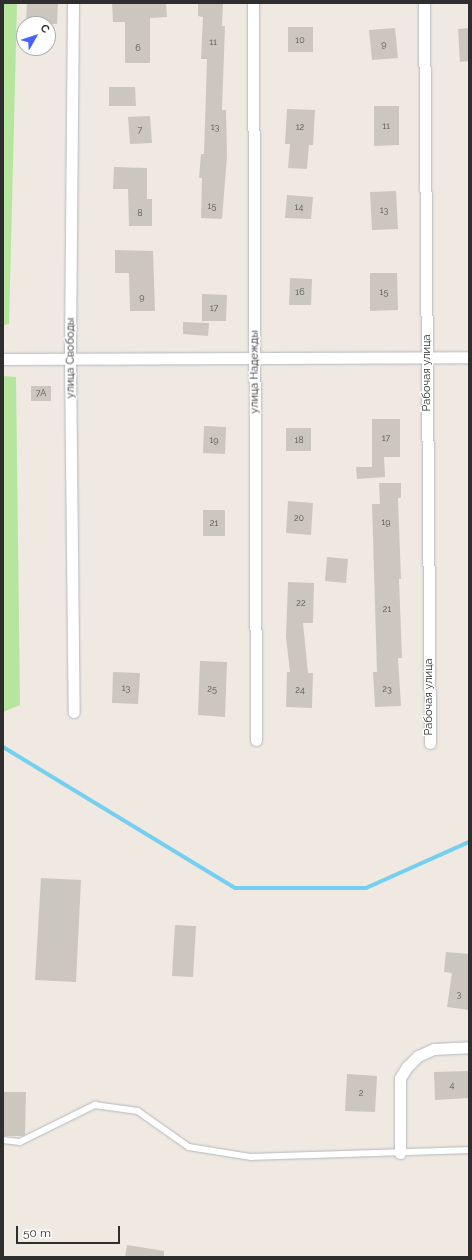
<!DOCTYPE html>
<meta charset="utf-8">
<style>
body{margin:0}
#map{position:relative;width:472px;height:1260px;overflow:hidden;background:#efe9e1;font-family:Raleway,sans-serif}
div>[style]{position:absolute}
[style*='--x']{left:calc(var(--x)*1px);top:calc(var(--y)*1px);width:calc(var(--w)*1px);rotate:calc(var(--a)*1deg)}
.green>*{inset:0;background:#b6e59e}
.stream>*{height:4px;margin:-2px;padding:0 2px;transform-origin:2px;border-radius:2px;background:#75cff0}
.building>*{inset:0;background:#cbc7bf}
.roads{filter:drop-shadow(0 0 1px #b4b7c1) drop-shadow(0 0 1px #b4b7c1)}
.service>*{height:5.5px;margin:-2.75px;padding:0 2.75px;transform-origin:2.75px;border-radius:2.75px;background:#fff}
.minor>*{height:11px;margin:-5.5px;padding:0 5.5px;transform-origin:5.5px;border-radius:5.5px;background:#fff}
span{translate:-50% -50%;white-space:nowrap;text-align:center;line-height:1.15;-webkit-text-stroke:3px #fff;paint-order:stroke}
.number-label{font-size:9px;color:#555452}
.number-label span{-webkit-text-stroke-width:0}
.street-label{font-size:11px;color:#2e2e2e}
.frame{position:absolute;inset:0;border:4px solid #2e2e2e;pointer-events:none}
.north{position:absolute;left:16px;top:16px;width:40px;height:40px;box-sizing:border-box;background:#fff;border:1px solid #ababab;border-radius:50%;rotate:51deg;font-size:11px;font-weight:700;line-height:16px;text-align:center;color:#2e2e2e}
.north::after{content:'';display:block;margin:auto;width:14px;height:18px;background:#4264fb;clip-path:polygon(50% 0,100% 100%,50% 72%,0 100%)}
.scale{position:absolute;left:16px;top:1226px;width:104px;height:18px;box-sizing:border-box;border:2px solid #2e2e2e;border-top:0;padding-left:5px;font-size:12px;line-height:14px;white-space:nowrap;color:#2e2e2e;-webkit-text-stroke:3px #fff;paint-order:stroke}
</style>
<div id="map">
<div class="green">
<i style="clip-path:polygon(3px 3px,17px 3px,9px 324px,3px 325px)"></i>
<i style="clip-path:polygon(3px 376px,16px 377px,20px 705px,3px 712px)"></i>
</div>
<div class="stream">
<i style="--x:3;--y:747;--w:271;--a:31.3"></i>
<i style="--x:235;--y:888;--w:131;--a:0"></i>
<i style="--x:366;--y:888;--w:113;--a:-24.1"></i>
</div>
<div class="building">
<i style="clip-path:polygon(27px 3px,58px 3px,57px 24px,26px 24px)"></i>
<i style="clip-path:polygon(112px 3px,166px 3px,167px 17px,150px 18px,150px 63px,125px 63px,125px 22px,113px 22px)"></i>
<i style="clip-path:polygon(198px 3px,223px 3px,222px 26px,225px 26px,222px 110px,226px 110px,227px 156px,222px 219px,201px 218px,202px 178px,199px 178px,201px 154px,204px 154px,207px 59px,201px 59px,203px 17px,198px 16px)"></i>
<i style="clip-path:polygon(288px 27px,313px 27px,313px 52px,288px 52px)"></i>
<i style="clip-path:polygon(395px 28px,398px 58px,372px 60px,369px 30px)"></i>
<i style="clip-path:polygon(469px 28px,469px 61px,460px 62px,458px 29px)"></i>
<i style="clip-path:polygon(109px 87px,135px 87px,136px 106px,109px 106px)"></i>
<i style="clip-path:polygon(374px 106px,399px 106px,399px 145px,374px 146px)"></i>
<i style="clip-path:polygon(287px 109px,315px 110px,313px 145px,309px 145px,307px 169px,288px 168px,290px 144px,285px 144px)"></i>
<i style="clip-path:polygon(150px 116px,152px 143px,130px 144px,128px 117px)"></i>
<i style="clip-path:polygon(114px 167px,147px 168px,147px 199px,152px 199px,152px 226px,129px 226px,128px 189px,113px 189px)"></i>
<i style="clip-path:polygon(396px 191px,398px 229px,372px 230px,370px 192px)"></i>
<i style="clip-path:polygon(287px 195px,313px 197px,311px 219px,285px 218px)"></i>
<i style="clip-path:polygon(115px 250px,153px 251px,155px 311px,130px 311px,129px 273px,115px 273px)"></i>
<i style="clip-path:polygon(370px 273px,397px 273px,398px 310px,370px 311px)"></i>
<i style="clip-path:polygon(290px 278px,312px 279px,311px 305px,289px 305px)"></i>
<i style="clip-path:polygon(202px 294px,227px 295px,226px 321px,202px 321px)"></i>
<i style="clip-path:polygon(183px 322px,209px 323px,208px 336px,183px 334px)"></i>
<i style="clip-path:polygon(31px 386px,51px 386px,51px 401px,31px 401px)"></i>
<i style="clip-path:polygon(372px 419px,400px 419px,400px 457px,384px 457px,385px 477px,357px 479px,356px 467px,372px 467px)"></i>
<i style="clip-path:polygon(204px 426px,226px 427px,225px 454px,203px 453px)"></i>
<i style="clip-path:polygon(286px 428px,311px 428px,311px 451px,286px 451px)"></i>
<i style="clip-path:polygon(379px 483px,401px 483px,401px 498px,398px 498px,401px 579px,399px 579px,402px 658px,398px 658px,401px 706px,375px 707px,373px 672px,377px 672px,372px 504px,380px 504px)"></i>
<i style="clip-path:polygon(288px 501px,313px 503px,311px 535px,286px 533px)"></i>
<i style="clip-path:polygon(203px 510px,225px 510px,225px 536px,203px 536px)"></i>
<i style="clip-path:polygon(327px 557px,348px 559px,346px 583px,325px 581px)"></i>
<i style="clip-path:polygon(288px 582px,314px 583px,313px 623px,303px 623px,308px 673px,313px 673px,312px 708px,286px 707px,287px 672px,290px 672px,286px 637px)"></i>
<i style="clip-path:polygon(200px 661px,227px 662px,225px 717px,198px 715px)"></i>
<i style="clip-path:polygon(113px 672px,140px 673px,138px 704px,112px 703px)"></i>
<i style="clip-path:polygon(41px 878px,81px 880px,76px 982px,35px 980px)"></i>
<i style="clip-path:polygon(175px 925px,196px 926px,193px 977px,172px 976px)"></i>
<i style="clip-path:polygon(446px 952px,469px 954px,469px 1010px,447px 1007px,452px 973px,444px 972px)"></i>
<i style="clip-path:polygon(469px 1071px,469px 1098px,435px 1100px,434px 1072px)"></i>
<i style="clip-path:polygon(347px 1074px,377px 1076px,375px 1112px,345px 1111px)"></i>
<i style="clip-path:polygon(3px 1092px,26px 1092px,25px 1135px,22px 1136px,3px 1136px)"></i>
<i style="clip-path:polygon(127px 1245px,164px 1251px,164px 1257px,125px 1257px)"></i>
</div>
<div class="roads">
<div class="service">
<i style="--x:3;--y:1140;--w:17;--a:7"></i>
<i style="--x:20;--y:1142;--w:84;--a:-26.3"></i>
<i style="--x:95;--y:1105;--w:43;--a:7.9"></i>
<i style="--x:138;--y:1111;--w:62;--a:35.2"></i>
<i style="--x:189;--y:1147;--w:63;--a:9.2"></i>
<i style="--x:251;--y:1157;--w:218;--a:-1.8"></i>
</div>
<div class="minor">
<i style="--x:73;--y:3;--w:356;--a:90.5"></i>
<i style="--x:70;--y:359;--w:353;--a:89.4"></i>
<i style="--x:253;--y:3;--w:737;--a:89.77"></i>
<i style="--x:424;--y:3;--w:740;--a:89.54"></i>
<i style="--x:3;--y:359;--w:466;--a:-0.2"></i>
<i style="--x:400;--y:1153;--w:75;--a:-90"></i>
<i style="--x:400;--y:1078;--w:13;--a:-58"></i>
<i style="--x:407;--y:1067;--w:16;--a:-45"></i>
<i style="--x:418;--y:1056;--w:17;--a:-24"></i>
<i style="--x:434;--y:1049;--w:35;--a:-3"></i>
</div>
</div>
<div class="number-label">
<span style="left:300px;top:40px">10</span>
<span style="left:213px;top:42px">11</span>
<span style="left:384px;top:44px">9</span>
<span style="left:138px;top:48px">6</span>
<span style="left:386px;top:126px">11</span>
<span style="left:215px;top:127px">13</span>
<span style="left:300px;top:127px">12</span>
<span style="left:140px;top:130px">7</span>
<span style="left:212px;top:206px">15</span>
<span style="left:299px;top:207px">14</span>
<span style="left:384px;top:210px">13</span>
<span style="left:140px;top:213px">8</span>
<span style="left:300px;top:292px">16</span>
<span style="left:384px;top:292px">15</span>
<span style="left:142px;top:297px">9</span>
<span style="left:214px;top:308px">17</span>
<span style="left:41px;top:393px">7А</span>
<span style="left:386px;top:438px">17</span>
<span style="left:214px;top:440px">19</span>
<span style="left:299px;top:440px">18</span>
<span style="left:299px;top:518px">20</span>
<span style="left:386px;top:522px">19</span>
<span style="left:214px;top:523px">21</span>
<span style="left:301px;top:603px">22</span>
<span style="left:387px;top:609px">21</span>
<span style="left:126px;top:688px">13</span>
<span style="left:212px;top:689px">25</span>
<span style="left:387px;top:689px">23</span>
<span style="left:300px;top:690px">24</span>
<span style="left:459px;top:994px">3</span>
<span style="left:452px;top:1085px">4</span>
<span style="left:361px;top:1093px">2</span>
</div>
<div class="street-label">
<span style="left:71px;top:358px;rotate:-90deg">улица Свободы</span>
<span style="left:255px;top:372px;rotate:-90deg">улица Надежды</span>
<span style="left:427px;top:373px;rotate:-90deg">Рабочая улица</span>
<span style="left:429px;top:697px;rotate:-90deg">Рабочая улица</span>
</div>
<div class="frame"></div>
<div class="north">С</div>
<div class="scale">50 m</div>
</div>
